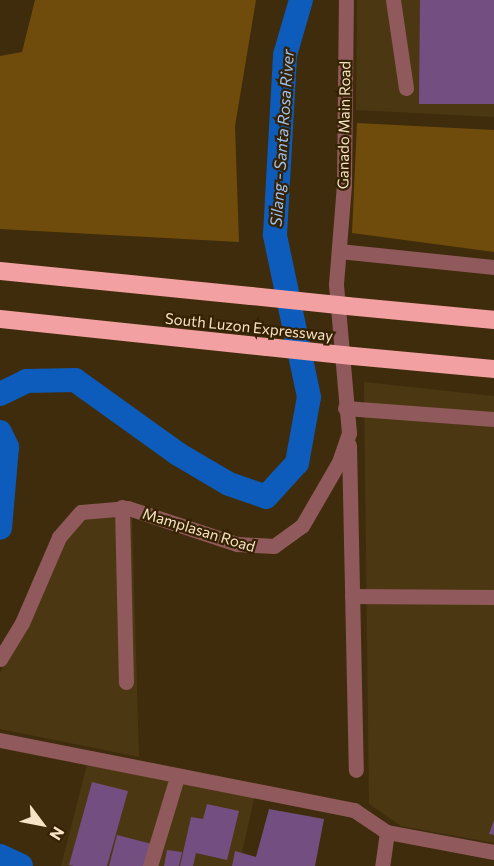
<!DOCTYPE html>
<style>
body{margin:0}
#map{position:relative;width:494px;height:866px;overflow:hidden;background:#3f2c0c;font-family:Commissioner,sans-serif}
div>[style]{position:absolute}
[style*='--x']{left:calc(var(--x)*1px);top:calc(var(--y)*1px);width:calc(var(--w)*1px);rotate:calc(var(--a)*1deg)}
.built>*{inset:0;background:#4c3713}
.green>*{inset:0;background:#6f4c0b}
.river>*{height:24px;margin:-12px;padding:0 12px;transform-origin:12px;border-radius:12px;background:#0d5bba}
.building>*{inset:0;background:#734e80}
.minor>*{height:15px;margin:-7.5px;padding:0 7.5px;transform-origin:7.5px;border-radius:7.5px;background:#90595b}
.highway>*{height:18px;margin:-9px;padding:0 9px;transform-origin:9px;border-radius:9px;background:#f3a0a3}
.highway-bridge>*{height:18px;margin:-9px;padding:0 9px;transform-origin:9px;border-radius:9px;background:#f3a0a3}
span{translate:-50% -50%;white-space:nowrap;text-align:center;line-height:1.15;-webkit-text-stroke:4.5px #352202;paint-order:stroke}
.street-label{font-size:15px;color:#f8e3c6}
.water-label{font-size:16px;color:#9fc1f1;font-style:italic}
.north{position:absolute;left:12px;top:794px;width:60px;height:60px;-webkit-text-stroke:4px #352202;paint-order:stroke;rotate:122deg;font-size:16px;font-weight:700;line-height:24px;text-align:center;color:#f8e3c6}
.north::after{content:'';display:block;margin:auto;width:21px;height:27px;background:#f8e3c6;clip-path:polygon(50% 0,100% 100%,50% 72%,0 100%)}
</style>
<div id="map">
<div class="built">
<i style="clip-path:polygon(357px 0,494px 0,494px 117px,356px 110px)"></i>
<i style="clip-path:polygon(364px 382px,494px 396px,494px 843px,401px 826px,369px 804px)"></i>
<i style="clip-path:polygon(99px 516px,132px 517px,139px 757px,0 729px,0 673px,64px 541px,76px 523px)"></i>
<i style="clip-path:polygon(90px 753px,257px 785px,239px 866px,61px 866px)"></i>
</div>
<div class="green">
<i style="clip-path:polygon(35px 0,256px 0,235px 126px,239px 242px,0 229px,0 56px,22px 52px)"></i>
<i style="clip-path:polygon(357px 123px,494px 130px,494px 252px,352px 233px)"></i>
</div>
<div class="river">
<i style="--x:0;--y:394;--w:30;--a:-26"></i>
<i style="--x:27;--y:381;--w:48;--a:-1.2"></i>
<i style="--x:75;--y:380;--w:127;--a:35.7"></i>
<i style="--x:178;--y:454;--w:59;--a:30.5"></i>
<i style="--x:229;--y:484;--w:39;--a:19"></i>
<i style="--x:266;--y:497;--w:46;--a:-47.6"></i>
<i style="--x:297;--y:463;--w:67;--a:-79.7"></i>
<i style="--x:309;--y:397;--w:166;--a:-101.9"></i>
<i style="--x:275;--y:235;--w:180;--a:-86.8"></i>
<i style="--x:285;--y:55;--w:57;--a:-73.8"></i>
<i style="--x:0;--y:432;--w:17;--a:65"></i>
<i style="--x:7;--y:447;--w:81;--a:94.9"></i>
<i style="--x:0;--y:856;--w:23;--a:25"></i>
</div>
<div class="building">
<i style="clip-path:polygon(420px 0,494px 0,494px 104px,419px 104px)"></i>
<i style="clip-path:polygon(92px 782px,128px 791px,107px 866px,74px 866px,69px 865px)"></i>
<i style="clip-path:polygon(207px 804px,239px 811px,227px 860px,196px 853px,193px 866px,180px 866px,191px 817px,203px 819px)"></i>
<i style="clip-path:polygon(269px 809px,324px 819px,315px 866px,232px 866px,235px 851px,256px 857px)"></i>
<i style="clip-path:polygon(494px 820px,494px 835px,489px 834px)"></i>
<i style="clip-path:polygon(117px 835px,152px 844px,146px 866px,109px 866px)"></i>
<i style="clip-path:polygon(167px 850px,182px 852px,179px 866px,164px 866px)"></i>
</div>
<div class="minor">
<i style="--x:393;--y:0;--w:89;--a:81.6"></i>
<i style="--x:339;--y:251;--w:156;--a:5.9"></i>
<i style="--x:345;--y:408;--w:149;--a:4.2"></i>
<i style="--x:349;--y:445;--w:325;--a:88.8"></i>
<i style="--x:122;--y:507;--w:175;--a:88.7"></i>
<i style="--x:352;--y:596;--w:142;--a:0.4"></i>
<i style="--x:0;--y:659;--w:42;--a:-58.6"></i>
<i style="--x:22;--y:623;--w:94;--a:-66.7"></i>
<i style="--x:59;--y:537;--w:33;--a:-49"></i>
<i style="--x:81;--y:512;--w:47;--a:-4.9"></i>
<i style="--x:128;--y:508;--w:115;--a:18.3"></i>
<i style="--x:237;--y:544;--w:37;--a:3"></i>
<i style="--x:274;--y:546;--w:34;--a:-36"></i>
<i style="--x:302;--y:526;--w:74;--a:-60"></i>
<i style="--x:339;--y:462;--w:31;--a:-71"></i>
<i style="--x:349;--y:433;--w:150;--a:-95"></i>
<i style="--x:336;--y:284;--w:100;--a:-85.4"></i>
<i style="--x:344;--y:184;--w:184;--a:-89.4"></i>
<i style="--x:0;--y:740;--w:361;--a:11.2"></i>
<i style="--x:354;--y:810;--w:40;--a:34"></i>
<i style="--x:387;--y:832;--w:34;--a:98"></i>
<i style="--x:387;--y:832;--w:109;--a:10.6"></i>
<i style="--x:150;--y:866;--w:93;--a:-73.1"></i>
</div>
<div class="highway">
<i style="--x:0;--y:271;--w:252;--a:5.7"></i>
<i style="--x:347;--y:306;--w:148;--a:5.4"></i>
<i style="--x:0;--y:319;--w:268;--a:6"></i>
<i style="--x:353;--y:356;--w:142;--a:5.3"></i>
</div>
<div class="highway-bridge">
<i style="--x:251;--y:296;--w:97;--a:5.9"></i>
<i style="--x:267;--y:347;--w:86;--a:6"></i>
</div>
<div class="street-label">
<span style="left:344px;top:125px;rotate:-89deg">Ganado Main Road</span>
<span style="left:249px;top:327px;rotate:6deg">South Luzon Expressway</span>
<span style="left:199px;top:530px;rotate:17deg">Mamplasan Road</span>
</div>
<div class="water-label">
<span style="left:282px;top:138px;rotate:-86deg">Silang - Santa Rosa River</span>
</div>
<div class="north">N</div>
</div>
